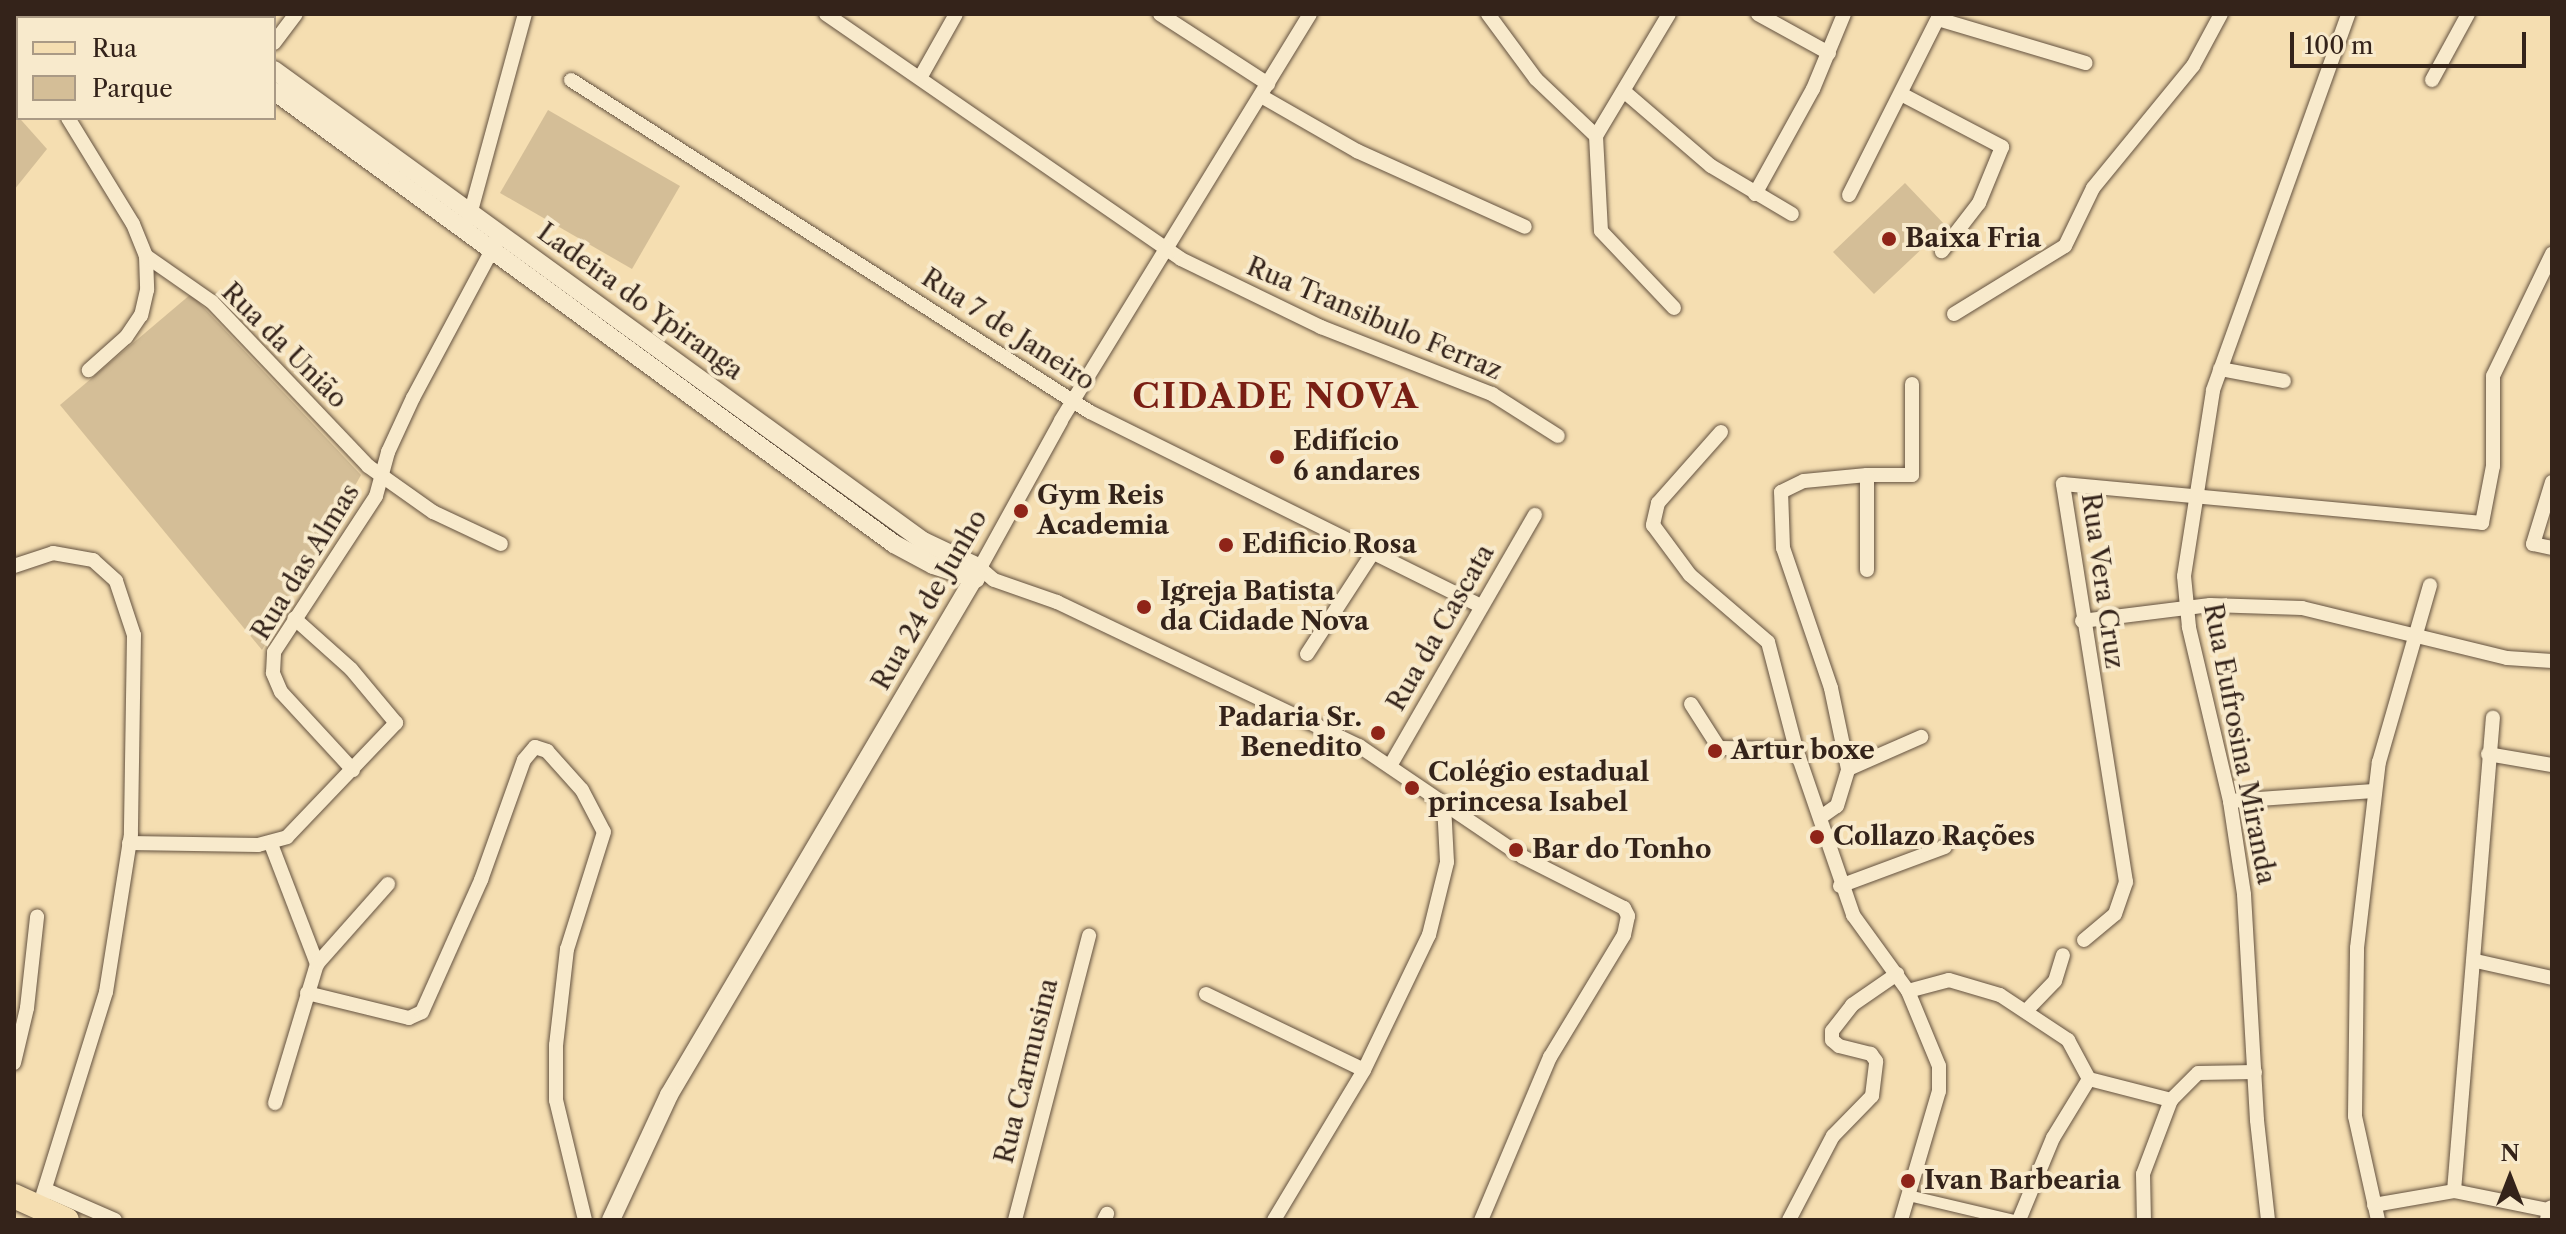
<!DOCTYPE html>
<meta charset="utf-8">
<style>
body{margin:0}
#map{position:relative;width:2566px;height:1234px;overflow:hidden;background:#f5deb1;font-family:"Libre Caslon Text",serif}
div>[style]{position:absolute}
[style*='--x']{left:calc(var(--x)*1px);top:calc(var(--y)*1px);width:calc(var(--w)*1px);rotate:calc(var(--a)*1deg)}
.green>*{inset:0;background:#d4be97}
.roads{filter:drop-shadow(0 0 2px #645240) drop-shadow(0 0 2px #645240)}
.pedestrian>*{height:11px;margin:-5.5px;padding:0 5.5px;transform-origin:5.5px;border-radius:5.5px;background:#f8eacc}
.minor>*{height:14px;margin:-7px;padding:0 7px;transform-origin:7px;border-radius:7px;background:#f8eacc}
.tertiary>*{height:18px;margin:-9px;padding:0 9px;transform-origin:9px;border-radius:9px;background:#f8eacc}
.secondary>*{height:20px;margin:-10px;padding:0 10px;transform-origin:10px;border-radius:10px;background:#f8eacc}
.primary>*{height:24px;margin:-12px;padding:0 12px;transform-origin:12px;border-radius:12px;background:#f5deb1}
.dots>*{width:22px;height:22px;translate:-50% -50%;box-sizing:border-box;border:4px solid #f8eacc;border-radius:50%}
span{translate:-50% -50%;white-space:nowrap;text-align:center;line-height:1.15;-webkit-text-stroke:8px #f8eacc;paint-order:stroke}
.poi-label{font-size:26px;color:#34231a;font-weight:700}
.left{translate:0 -50%;text-align:left}
.right{translate:-100% -50%;text-align:right}
.street-label{font-size:26px;color:#34231a}
.district-label{font-size:34px;color:#7a1f14;font-weight:700;letter-spacing:2px}
.frame{position:absolute;inset:0;border:16px solid #34231a;pointer-events:none}
.legend{position:absolute;left:16px;top:16px;width:260px;height:104px;box-sizing:border-box;background:#f8eacc;border:2px solid #aa9a85;margin:0;padding:10px 14px;list-style:none;font-size:24px;color:#34231a}
.legend li{display:flex;align-items:center;gap:16px;height:40px}
.legend b{width:40px;border:2px solid #aa9a85}
.north{position:absolute;left:2470px;top:1138px;width:80px;height:80px;-webkit-text-stroke:6px #f8eacc;paint-order:stroke;rotate:0deg;font-size:22px;font-weight:700;line-height:32px;text-align:center;color:#34231a}
.north::after{content:'';display:block;margin:auto;width:28px;height:36px;background:#34231a;clip-path:polygon(50% 0,100% 100%,50% 72%,0 100%)}
.scale{position:absolute;left:2290px;top:32px;width:236px;height:36px;box-sizing:border-box;border:4px solid #34231a;border-top:0;padding-left:10px;font-size:24px;line-height:28px;white-space:nowrap;color:#34231a;-webkit-text-stroke:6px #f8eacc;paint-order:stroke}
</style>
<div id="map">
<div class="green">
<i style="clip-path:polygon(548px 110px,680px 186px,632px 269px,500px 193px)"></i>
<i style="clip-path:polygon(14px 112px,47px 149px,14px 190px)"></i>
<i style="clip-path:polygon(1905px 183px,1946px 226px,1874px 294px,1833px 252px)"></i>
<i style="clip-path:polygon(191px 294px,361px 475px,262px 650px,60px 405px)"></i>
</div>
<div class="roads">
<div class="pedestrian">
<i style="--x:1908;--y:1195;--w:109;--a:13.3"></i>
</div>
<div class="minor">
<i style="--x:826;--y:14;--w:431;--a:34.6"></i>
<i style="--x:1181;--y:259;--w:156;--a:25.9"></i>
<i style="--x:1321;--y:327;--w:184;--a:21.4"></i>
<i style="--x:1492;--y:394;--w:78;--a:32.5"></i>
<i style="--x:1160;--y:14;--w:129;--a:32.9"></i>
<i style="--x:1310;--y:14;--w:477;--a:121.5"></i>
<i style="--x:1061;--y:421;--w:168;--a:118.9"></i>
<i style="--x:980;--y:568;--w:18;--a:41"></i>
<i style="--x:994;--y:580;--w:67;--a:19.2"></i>
<i style="--x:1057;--y:602;--w:335;--a:25.5"></i>
<i style="--x:1359;--y:746;--w:198;--a:34.1"></i>
<i style="--x:1523;--y:857;--w:113;--a:26.8"></i>
<i style="--x:1624;--y:908;--w:9;--a:63"></i>
<i style="--x:1628;--y:916;--w:19;--a:102"></i>
<i style="--x:1624;--y:935;--w:143;--a:121.2"></i>
<i style="--x:1550;--y:1057;--w:177;--a:112.9"></i>
<i style="--x:1488;--y:14;--w:81;--a:53.6"></i>
<i style="--x:1536;--y:79;--w:83;--a:43.5"></i>
<i style="--x:1758;--y:14;--w:81;--a:28.8"></i>
<i style="--x:1938;--y:19;--w:154;--a:16.6"></i>
<i style="--x:14;--y:31;--w:6;--a:51"></i>
<i style="--x:274;--y:43;--w:36;--a:-53"></i>
<i style="--x:920;--y:78;--w:73;--a:-60.6"></i>
<i style="--x:571;--y:80;--w:616;--a:32.61"></i>
<i style="--x:1090;--y:412;--w:436;--a:26.4"></i>
<i style="--x:2432;--y:80;--w:75;--a:-61.4"></i>
<i style="--x:1626;--y:93;--w:112;--a:40.7"></i>
<i style="--x:1711;--y:166;--w:94;--a:30.7"></i>
<i style="--x:1903;--y:95;--w:112;--a:27.7"></i>
<i style="--x:2002;--y:147;--w:61;--a:112.3"></i>
<i style="--x:1979;--y:203;--w:61;--a:127.6"></i>
<i style="--x:1261;--y:96;--w:111;--a:29.8"></i>
<i style="--x:1357;--y:151;--w:184;--a:24.3"></i>
<i style="--x:68;--y:118;--w:124;--a:58.5"></i>
<i style="--x:133;--y:224;--w:35;--a:68"></i>
<i style="--x:146;--y:256;--w:34;--a:88"></i>
<i style="--x:147;--y:290;--w:26;--a:103"></i>
<i style="--x:141;--y:315;--w:27;--a:124"></i>
<i style="--x:126;--y:337;--w:50;--a:138.3"></i>
<i style="--x:1596;--y:136;--w:95;--a:87"></i>
<i style="--x:1601;--y:231;--w:106;--a:46.5"></i>
<i style="--x:1596;--y:136;--w:142;--a:-59.1"></i>
<i style="--x:1755;--y:194;--w:120;--a:-61.1"></i>
<i style="--x:1813;--y:89;--w:81;--a:-67.5"></i>
<i style="--x:1849;--y:195;--w:203;--a:-63.3"></i>
<i style="--x:468;--y:222;--w:216;--a:-74.7"></i>
<i style="--x:146;--y:256;--w:80;--a:34.9"></i>
<i style="--x:212;--y:302;--w:226;--a:46.4"></i>
<i style="--x:368;--y:466;--w:80;--a:35.3"></i>
<i style="--x:433;--y:512;--w:75;--a:25.2"></i>
<i style="--x:1954;--y:314;--w:130;--a:-31.5"></i>
<i style="--x:2065;--y:246;--w:64;--a:-64.2"></i>
<i style="--x:2093;--y:188;--w:158;--a:-50.7"></i>
<i style="--x:2193;--y:66;--w:59;--a:-61.7"></i>
<i style="--x:2220;--y:369;--w:65;--a:10.6"></i>
<i style="--x:1721;--y:432;--w:95;--a:131.6"></i>
<i style="--x:1658;--y:503;--w:23;--a:103"></i>
<i style="--x:1653;--y:525;--w:62;--a:53.5"></i>
<i style="--x:1690;--y:575;--w:103;--a:40.7"></i>
<i style="--x:1768;--y:642;--w:111;--a:75.3"></i>
<i style="--x:1796;--y:749;--w:176;--a:71"></i>
<i style="--x:1853;--y:915;--w:94;--a:54.1"></i>
<i style="--x:1908;--y:991;--w:42;--a:-15"></i>
<i style="--x:1949;--y:980;--w:53;--a:16.4"></i>
<i style="--x:2000;--y:995;--w:82;--a:33.5"></i>
<i style="--x:2068;--y:1040;--w:44;--a:61.7"></i>
<i style="--x:1867;--y:475;--w:45;--a:0"></i>
<i style="--x:1912;--y:475;--w:91;--a:-90"></i>
<i style="--x:2552;--y:482;--w:65;--a:107"></i>
<i style="--x:2533;--y:544;--w:19;--a:12"></i>
<i style="--x:14;--y:566;--w:41;--a:-18.4"></i>
<i style="--x:53;--y:553;--w:41;--a:9.9"></i>
<i style="--x:93;--y:560;--w:31;--a:42"></i>
<i style="--x:116;--y:581;--w:57;--a:71.6"></i>
<i style="--x:134;--y:635;--w:199;--a:90.9"></i>
<i style="--x:131;--y:834;--w:160;--a:99"></i>
<i style="--x:106;--y:992;--w:225;--a:107.3"></i>
<i style="--x:2082;--y:621;--w:129;--a:-7.1"></i>
<i style="--x:2210;--y:605;--w:92;--a:1.9"></i>
<i style="--x:2302;--y:608;--w:211;--a:13.7"></i>
<i style="--x:2507;--y:658;--w:45;--a:3.8"></i>
<i style="--x:1307;--y:654;--w:123;--a:-57"></i>
<i style="--x:1691;--y:704;--w:52;--a:57.5"></i>
<i style="--x:1719;--y:748;--w:77;--a:0.7"></i>
<i style="--x:2488;--y:754;--w:65;--a:9.8"></i>
<i style="--x:1390;--y:766;--w:290;--a:-60"></i>
<i style="--x:1848;--y:769;--w:83;--a:-101.9"></i>
<i style="--x:1831;--y:688;--w:148;--a:-108.9"></i>
<i style="--x:1783;--y:548;--w:56;--a:-92"></i>
<i style="--x:1781;--y:492;--w:25;--a:-26"></i>
<i style="--x:1804;--y:481;--w:63;--a:-5.4"></i>
<i style="--x:1867;--y:475;--w:95;--a:90"></i>
<i style="--x:353;--y:770;--w:106;--a:-132.7"></i>
<i style="--x:281;--y:692;--w:21;--a:-113"></i>
<i style="--x:273;--y:673;--w:21;--a:-87"></i>
<i style="--x:274;--y:652;--w:186;--a:-56.8"></i>
<i style="--x:376;--y:496;--w:46;--a:-74.7"></i>
<i style="--x:388;--y:452;--w:60;--a:-65.2"></i>
<i style="--x:413;--y:398;--w:178;--a:-61.9"></i>
<i style="--x:2230;--y:801;--w:144;--a:-4"></i>
<i style="--x:1821;--y:817;--w:19;--a:-35"></i>
<i style="--x:1837;--y:806;--w:39;--a:-73"></i>
<i style="--x:1848;--y:769;--w:80;--a:-23.7"></i>
<i style="--x:129;--y:843;--w:129;--a:0.9"></i>
<i style="--x:258;--y:845;--w:30;--a:-15"></i>
<i style="--x:287;--y:837;--w:158;--a:-46.3"></i>
<i style="--x:396;--y:723;--w:70;--a:-129.8"></i>
<i style="--x:351;--y:669;--w:76;--a:-138.2"></i>
<i style="--x:271;--y:844;--w:129;--a:69"></i>
<i style="--x:1840;--y:886;--w:112;--a:-20.4"></i>
<i style="--x:2084;--y:940;--w:40;--a:-40"></i>
<i style="--x:2115;--y:914;--w:34;--a:-71"></i>
<i style="--x:2126;--y:882;--w:403;--a:-99"></i>
<i style="--x:2063;--y:484;--w:421;--a:5.3"></i>
<i style="--x:2482;--y:523;--w:58;--a:-79.1"></i>
<i style="--x:2493;--y:466;--w:90;--a:-90"></i>
<i style="--x:2493;--y:376;--w:136;--a:-64.2"></i>
<i style="--x:2476;--y:961;--w:78;--a:12.6"></i>
<i style="--x:307;--y:993;--w:105;--a:13.8"></i>
<i style="--x:409;--y:1018;--w:14;--a:-25"></i>
<i style="--x:422;--y:1012;--w:145;--a:-65.9"></i>
<i style="--x:481;--y:880;--w:127;--a:-70.3"></i>
<i style="--x:524;--y:760;--w:17;--a:-50"></i>
<i style="--x:535;--y:747;--w:13;--a:18"></i>
<i style="--x:547;--y:751;--w:52;--a:48.1"></i>
<i style="--x:582;--y:790;--w:47;--a:62.4"></i>
<i style="--x:604;--y:832;--w:123;--a:107.5"></i>
<i style="--x:567;--y:949;--w:97;--a:96.5"></i>
<i style="--x:556;--y:1045;--w:55;--a:90"></i>
<i style="--x:556;--y:1100;--w:123;--a:76.4"></i>
<i style="--x:1206;--y:994;--w:175;--a:25.7"></i>
<i style="--x:2027;--y:1010;--w:40;--a:-46"></i>
<i style="--x:2055;--y:981;--w:27;--a:-73"></i>
<i style="--x:14;--y:1063;--w:57;--a:-76.7"></i>
<i style="--x:27;--y:1008;--w:92;--a:-83.7"></i>
<i style="--x:2089;--y:1079;--w:85;--a:14.4"></i>
<i style="--x:2171;--y:1100;--w:79;--a:110.7"></i>
<i style="--x:2143;--y:1174;--w:46;--a:88.8"></i>
<i style="--x:2171;--y:1100;--w:38;--a:-45"></i>
<i style="--x:2198;--y:1073;--w:57;--a:-1"></i>
<i style="--x:275;--y:1103;--w:145;--a:-73.2"></i>
<i style="--x:317;--y:964;--w:107;--a:-48.4"></i>
<i style="--x:46;--y:1190;--w:75;--a:23.5"></i>
<i style="--x:2454;--y:1191;--w:475;--a:-85.3"></i>
<i style="--x:2374;--y:1205;--w:81;--a:-9.9"></i>
<i style="--x:2454;--y:1191;--w:100;--a:11.5"></i>
<i style="--x:1015;--y:1220;--w:294;--a:-75.4"></i>
<i style="--x:1104;--y:1220;--w:7;--a:-63"></i>
<i style="--x:1274;--y:1220;--w:175;--a:-59"></i>
<i style="--x:1364;--y:1070;--w:150;--a:-64.3"></i>
<i style="--x:1429;--y:935;--w:75;--a:-76.1"></i>
<i style="--x:1447;--y:862;--w:57;--a:-93"></i>
<i style="--x:1789;--y:1220;--w:95;--a:-62.4"></i>
<i style="--x:1833;--y:1136;--w:56;--a:-45.7"></i>
<i style="--x:1872;--y:1096;--w:35;--a:-83"></i>
<i style="--x:1876;--y:1061;--w:9;--a:-126"></i>
<i style="--x:1871;--y:1054;--w:33;--a:-166"></i>
<i style="--x:1839;--y:1046;--w:9;--a:-139"></i>
<i style="--x:1832;--y:1040;--w:9;--a:-90"></i>
<i style="--x:1832;--y:1031;--w:33;--a:-52"></i>
<i style="--x:1852;--y:1005;--w:55;--a:-34.6"></i>
<i style="--x:1901;--y:1220;--w:134;--a:-73.6"></i>
<i style="--x:1939;--y:1091;--w:25;--a:-90"></i>
<i style="--x:1939;--y:1066;--w:81;--a:-112.5"></i>
<i style="--x:2019;--y:1220;--w:89;--a:-67.5"></i>
<i style="--x:2053;--y:1138;--w:69;--a:-58.6"></i>
<i style="--x:2268;--y:1220;--w:101;--a:-96.3"></i>
<i style="--x:2257;--y:1120;--w:226;--a:-93.3"></i>
<i style="--x:2244;--y:894;--w:94;--a:-98.6"></i>
<i style="--x:2230;--y:801;--w:179;--a:-103.3"></i>
<i style="--x:2189;--y:627;--w:51;--a:-95.6"></i>
<i style="--x:2184;--y:576;--w:188;--a:-81.1"></i>
<i style="--x:2213;--y:390;--w:400;--a:-70.2"></i>
<i style="--x:2378;--y:1220;--w:107;--a:-102.5"></i>
<i style="--x:2355;--y:1116;--w:168;--a:-89.3"></i>
<i style="--x:2357;--y:948;--w:187;--a:-83.3"></i>
<i style="--x:2379;--y:762;--w:184;--a:-73.9"></i>
</div>
<div class="tertiary">
<i style="--x:168;--y:14;--w:6;--a:39"></i>
<i style="--x:197;--y:14;--w:7;--a:34"></i>
<i style="--x:274;--y:70;--w:802;--a:35.97"></i>
<i style="--x:923;--y:541;--w:63;--a:25.3"></i>
<i style="--x:980;--y:568;--w:612;--a:120.55"></i>
<i style="--x:669;--y:1095;--w:138;--a:114.9"></i>
<i style="--x:274;--y:91;--w:768;--a:36.15"></i>
<i style="--x:894;--y:544;--w:44;--a:28.3"></i>
<i style="--x:933;--y:565;--w:45;--a:18"></i>
</div>
<div class="secondary">
<i style="--x:2550;--y:1220;--w:10;--a:-79"></i>
</div>
<div class="primary">
<i style="--x:14;--y:1196;--w:58;--a:24.4"></i>
</div>
</div>
<div class="dots">
<i style="left:1889px;top:239px;background:#8f2418"></i>
<i style="left:1277px;top:457px;background:#8f2418"></i>
<i style="left:1021px;top:511px;background:#8f2418"></i>
<i style="left:1226px;top:545px;background:#8f2418"></i>
<i style="left:1144px;top:607px;background:#8f2418"></i>
<i style="left:1378px;top:733px;background:#8f2418"></i>
<i style="left:1715px;top:751px;background:#8f2418"></i>
<i style="left:1412px;top:788px;background:#8f2418"></i>
<i style="left:1817px;top:837px;background:#8f2418"></i>
<i style="left:1516px;top:850px;background:#8f2418"></i>
<i style="left:1908px;top:1181px;background:#8f2418"></i>
</div>
<div class="poi-label">
<span class="left" style="left:1905px;top:239px">Baixa Fria</span>
<span class="left" style="left:1293px;top:457px">Edifício<br>6 andares</span>
<span class="left" style="left:1037px;top:511px">Gym Reis<br>Academia</span>
<span class="left" style="left:1242px;top:545px">Edificio Rosa</span>
<span class="left" style="left:1160px;top:607px">Igreja Batista<br>da Cidade Nova</span>
<span class="right" style="left:1362px;top:733px">Padaria Sr.<br>Benedito</span>
<span class="left" style="left:1731px;top:751px">Artur boxe</span>
<span class="left" style="left:1428px;top:788px">Colégio estadual<br>princesa Isabel</span>
<span class="left" style="left:1833px;top:837px">Collazo Rações</span>
<span class="left" style="left:1532px;top:850px">Bar do Tonho</span>
<span class="left" style="left:1924px;top:1181px">Ivan Barbearia</span>
</div>
<div class="street-label">
<span style="left:640px;top:302px;rotate:36deg">Ladeira do Ypiranga</span>
<span style="left:1374px;top:319px;rotate:23deg">Rua Transibulo Ferraz</span>
<span style="left:1008px;top:330px;rotate:33deg">Rua 7 de Janeiro</span>
<span style="left:284px;top:346px;rotate:45deg">Rua da União</span>
<span style="left:306px;top:562px;rotate:-58deg">Rua das Almas</span>
<span style="left:2102px;top:581px;rotate:82deg">Rua Vera Cruz</span>
<span style="left:930px;top:600px;rotate:-60deg">Rua 24 de Junho</span>
<span style="left:1441px;top:628px;rotate:-60deg">Rua da Cascata</span>
<span style="left:2239px;top:744px;rotate:79deg">Rua Eufrosina Miranda</span>
<span style="left:1027px;top:1071px;rotate:-76deg">Rua Carmusina</span>
</div>
<div class="district-label">
<span style="left:1276px;top:397px">CIDADE NOVA</span>
</div>
<div class="frame"></div>
<ul class="legend">
<li><b style="height:10px;background:#f5deb1"></b>Rua</li>
<li><b style="height:22px;background:#d4be97"></b>Parque</li>
</ul>
<div class="north">N</div>
<div class="scale">100 m</div>
</div>
